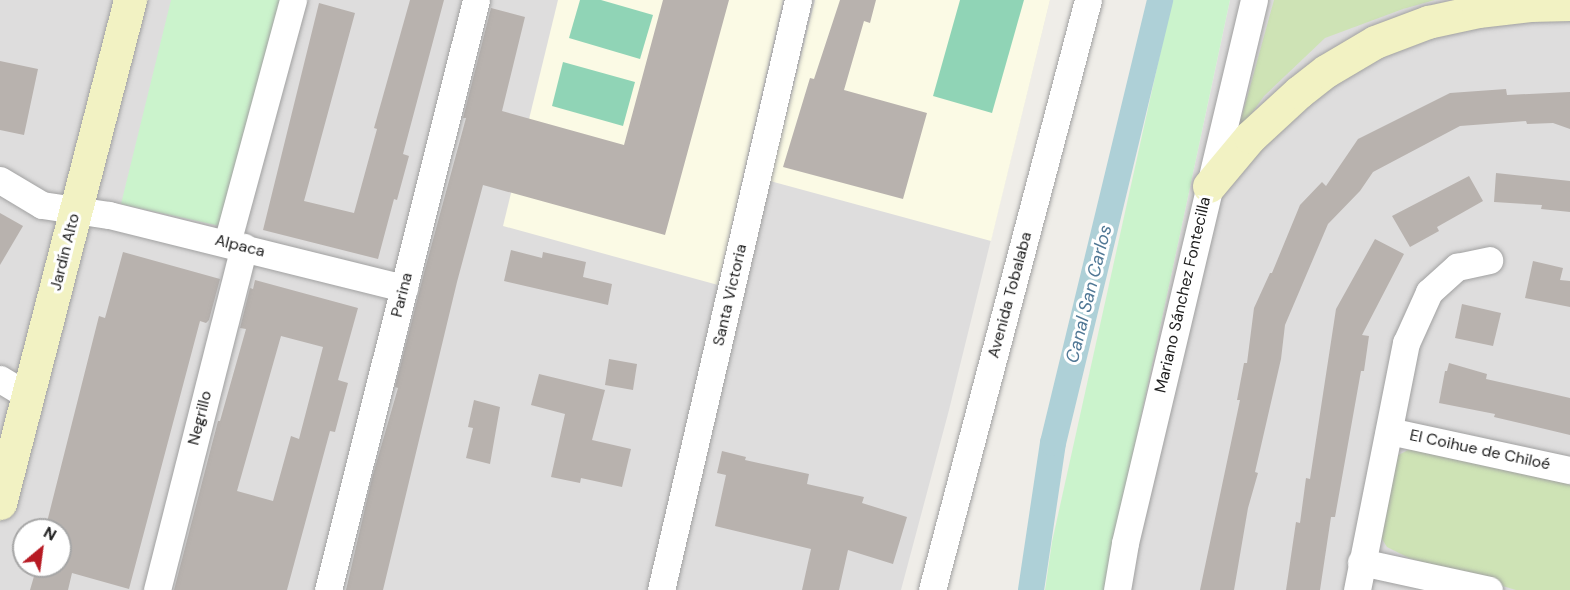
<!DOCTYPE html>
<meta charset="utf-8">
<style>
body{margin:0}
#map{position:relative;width:1570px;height:590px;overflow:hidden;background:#efede8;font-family:"DM Sans",sans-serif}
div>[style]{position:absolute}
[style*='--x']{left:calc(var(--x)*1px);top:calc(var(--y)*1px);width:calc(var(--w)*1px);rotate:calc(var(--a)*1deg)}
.residential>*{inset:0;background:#dedddd}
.education>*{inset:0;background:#fbfae5}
.grass>*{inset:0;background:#cee3b5}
.park>*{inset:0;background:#cbf3cc}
.pitch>*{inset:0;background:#90d4b6}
.canal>*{height:26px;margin:-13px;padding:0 13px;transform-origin:13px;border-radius:13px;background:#aed0d7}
.building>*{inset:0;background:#b8b2ae}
.roads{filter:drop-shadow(0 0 2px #a1a1a1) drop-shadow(0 0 2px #a1a1a1)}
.street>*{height:27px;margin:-13.5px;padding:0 13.5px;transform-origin:13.5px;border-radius:13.5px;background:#fff}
.secondary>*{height:33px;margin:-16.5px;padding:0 16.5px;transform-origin:16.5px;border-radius:16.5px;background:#f2f2c3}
span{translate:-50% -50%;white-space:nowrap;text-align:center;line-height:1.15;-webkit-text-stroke:6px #fff;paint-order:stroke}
.street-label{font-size:16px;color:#202020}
.water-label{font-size:18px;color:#517895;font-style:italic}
.north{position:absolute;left:12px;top:518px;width:60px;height:60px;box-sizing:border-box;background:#fff;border:2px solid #a6a6a6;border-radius:50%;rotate:29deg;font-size:16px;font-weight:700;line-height:24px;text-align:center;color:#202020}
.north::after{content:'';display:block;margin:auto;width:21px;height:27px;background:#b71a23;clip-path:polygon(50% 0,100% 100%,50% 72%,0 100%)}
</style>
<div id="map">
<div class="residential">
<i style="clip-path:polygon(evenodd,0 0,1050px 0,949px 410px,901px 590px,0 590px,0 0,24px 530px,60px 530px,60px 566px,24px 566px,24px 530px)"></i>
<i style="clip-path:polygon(1230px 0,1570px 0,1570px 590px,1104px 590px)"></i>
</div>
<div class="education">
<i style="clip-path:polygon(558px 0,783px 0,718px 285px,503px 226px)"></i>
<i style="clip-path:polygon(815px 0,1050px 0,991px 241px,770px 181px)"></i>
</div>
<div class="grass">
<i style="clip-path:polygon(1274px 0,1435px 0,1403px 9px,1325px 38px,1264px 96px,1237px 134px)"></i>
<i style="clip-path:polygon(1410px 449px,1570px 483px,1570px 590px,1516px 590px,1409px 558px,1387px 547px,1377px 531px,1391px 459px)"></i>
</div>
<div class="park">
<i style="clip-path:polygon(171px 0,285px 0,224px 227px,121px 204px)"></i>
<i style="clip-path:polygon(1172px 0,1230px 0,1104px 590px,1045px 590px,1052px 542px)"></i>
</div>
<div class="pitch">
<i style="clip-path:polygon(580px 0,601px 0,653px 15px,640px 59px,569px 38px)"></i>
<i style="clip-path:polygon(960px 0,1024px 0,992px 113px,933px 96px)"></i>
<i style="clip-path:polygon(563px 62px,635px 82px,623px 126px,552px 106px)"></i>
</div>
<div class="canal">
<i style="--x:1031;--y:590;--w:149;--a:-81.5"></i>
<i style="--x:1053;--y:443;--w:456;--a:-76.4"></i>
</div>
<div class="building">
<i style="clip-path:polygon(410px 0,444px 0,403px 154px,409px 156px,397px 200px,394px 199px,378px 259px,263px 230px,319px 3px,355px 13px,304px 201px,354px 213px,377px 129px,374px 128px)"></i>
<i style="clip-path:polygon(663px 0,729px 0,665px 235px,483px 185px,457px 282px,383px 590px,346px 590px,372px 478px,398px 388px,395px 387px,424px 273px,466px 118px,463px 118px,491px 8px,525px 17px,502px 111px,624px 145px)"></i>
<i style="clip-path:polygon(840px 0,876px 0,870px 23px,864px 21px,844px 90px,927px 113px,903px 199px,783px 167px,810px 78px,814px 79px)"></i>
<i style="clip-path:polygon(0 61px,38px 69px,24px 135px,0 130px)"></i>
<i style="clip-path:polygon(1506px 89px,1507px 95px,1570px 92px,1570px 129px,1553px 123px,1527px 124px,1526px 121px,1460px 126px,1373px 172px,1360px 191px,1328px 224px,1285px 325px,1281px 359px,1255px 472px,1258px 473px,1248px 508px,1234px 590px,1200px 590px,1240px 400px,1237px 400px,1244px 363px,1247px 363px,1254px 308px,1270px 273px,1272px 273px,1300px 205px,1322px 182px,1326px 186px,1358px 139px,1450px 93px)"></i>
<i style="clip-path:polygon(1496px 173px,1570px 181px,1570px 212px,1541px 209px,1542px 205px,1494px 202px)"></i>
<i style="clip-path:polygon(1469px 176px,1483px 201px,1437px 227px,1439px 231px,1410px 247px,1392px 216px)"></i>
<i style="clip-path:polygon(0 213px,23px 226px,0 265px)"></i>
<i style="clip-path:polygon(1375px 239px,1404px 254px,1362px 335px,1369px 336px,1364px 371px,1361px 371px,1335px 517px,1331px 517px,1320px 590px,1286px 590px,1296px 522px,1300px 523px,1306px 478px,1310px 479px,1336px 309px)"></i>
<i style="clip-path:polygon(511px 250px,542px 258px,543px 252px,586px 262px,583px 277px,612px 284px,608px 305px,504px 281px)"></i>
<i style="clip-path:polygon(123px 252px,220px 279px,209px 320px,206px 323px,200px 321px,129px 589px,72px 573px,68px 590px,30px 590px,37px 566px,60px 566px,60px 530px,45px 530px,99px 316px,105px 318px)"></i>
<i style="clip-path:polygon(1533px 261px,1563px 268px,1560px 280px,1570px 281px,1570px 307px,1525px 298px)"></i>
<i style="clip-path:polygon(evenodd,255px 280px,358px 308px,338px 380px,348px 383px,335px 432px,330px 431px,287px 590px,174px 590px,218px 421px,220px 421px,246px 329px,240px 328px,250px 288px,253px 289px,255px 280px,281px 336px,323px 347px,299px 439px,291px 436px,273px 501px,237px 491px,281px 336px)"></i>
<i style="clip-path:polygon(1462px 304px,1501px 313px,1493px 346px,1455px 338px)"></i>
<i style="clip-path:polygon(609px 359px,637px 364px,633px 390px,605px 385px)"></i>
<i style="clip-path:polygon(1449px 363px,1487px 374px,1486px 379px,1570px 398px,1570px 435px,1494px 417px,1495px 414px,1439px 403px,1445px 371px,1447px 371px)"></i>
<i style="clip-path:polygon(539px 374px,605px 390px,592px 440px,631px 449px,622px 487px,581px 478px,580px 483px,551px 477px,565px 414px,531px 405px)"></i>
<i style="clip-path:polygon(474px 400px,500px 407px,490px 464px,466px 458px,473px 428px,468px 427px)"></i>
<i style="clip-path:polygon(722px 451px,746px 457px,745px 460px,809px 474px,807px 484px,864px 497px,862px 503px,907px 517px,893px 564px,848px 550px,839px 590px,802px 590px,811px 549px,715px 526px,726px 475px,717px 473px)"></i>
</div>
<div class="roads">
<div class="street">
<i style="--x:0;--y:180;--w:49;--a:30.8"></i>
<i style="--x:42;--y:205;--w:68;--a:8.5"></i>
<i style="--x:109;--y:215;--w:304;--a:13.9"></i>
<i style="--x:227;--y:243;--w:252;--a:-74.8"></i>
<i style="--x:0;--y:379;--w:33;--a:31"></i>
<i style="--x:1389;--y:431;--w:185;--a:12.2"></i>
<i style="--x:1361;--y:562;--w:131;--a:12.3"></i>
<i style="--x:157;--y:590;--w:354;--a:-75.8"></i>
<i style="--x:328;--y:590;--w:608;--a:-75.92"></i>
<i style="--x:661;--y:590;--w:606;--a:-76.93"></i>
<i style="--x:932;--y:590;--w:610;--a:-75.19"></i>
<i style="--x:1117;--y:590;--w:48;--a:-80.3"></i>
<i style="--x:1125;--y:543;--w:558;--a:-76.64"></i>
<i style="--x:1357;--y:590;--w:252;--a:-78.8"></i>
<i style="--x:1406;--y:343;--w:56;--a:-65.7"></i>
<i style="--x:1429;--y:292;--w:38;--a:-42"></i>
<i style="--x:1457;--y:267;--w:33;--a:-12"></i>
</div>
<div class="secondary">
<i style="--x:1209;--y:186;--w:64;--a:-50.1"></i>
<i style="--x:1250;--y:137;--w:67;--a:-42.6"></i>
<i style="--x:1299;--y:92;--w:34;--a:-38"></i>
<i style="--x:1326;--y:71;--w:57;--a:-30.6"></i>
<i style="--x:1375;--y:42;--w:57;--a:-20.7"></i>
<i style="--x:1428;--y:22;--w:51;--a:-12.4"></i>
<i style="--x:1478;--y:11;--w:52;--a:-6.6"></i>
<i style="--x:1530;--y:5;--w:40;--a:-1.4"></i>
<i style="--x:0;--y:503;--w:520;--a:-75.51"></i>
</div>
</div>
<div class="street-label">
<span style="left:240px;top:246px;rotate:14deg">Alpaca</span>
<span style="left:65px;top:252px;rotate:-76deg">Jardín Alto</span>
<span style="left:402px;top:295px;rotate:-76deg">Parina</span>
<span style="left:730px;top:295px;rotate:-77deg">Santa Victoria</span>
<span style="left:1010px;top:295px;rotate:-75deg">Avenida Tobalaba</span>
<span style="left:1183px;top:295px;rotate:-77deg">Mariano Sánchez Fontecilla</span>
<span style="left:200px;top:418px;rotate:-76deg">Negrillo</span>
<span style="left:1480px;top:450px;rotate:12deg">El Coihue de Chiloé</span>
</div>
<div class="water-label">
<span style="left:1089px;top:294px;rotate:-76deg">Canal San Carlos</span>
</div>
<div class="north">N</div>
</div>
